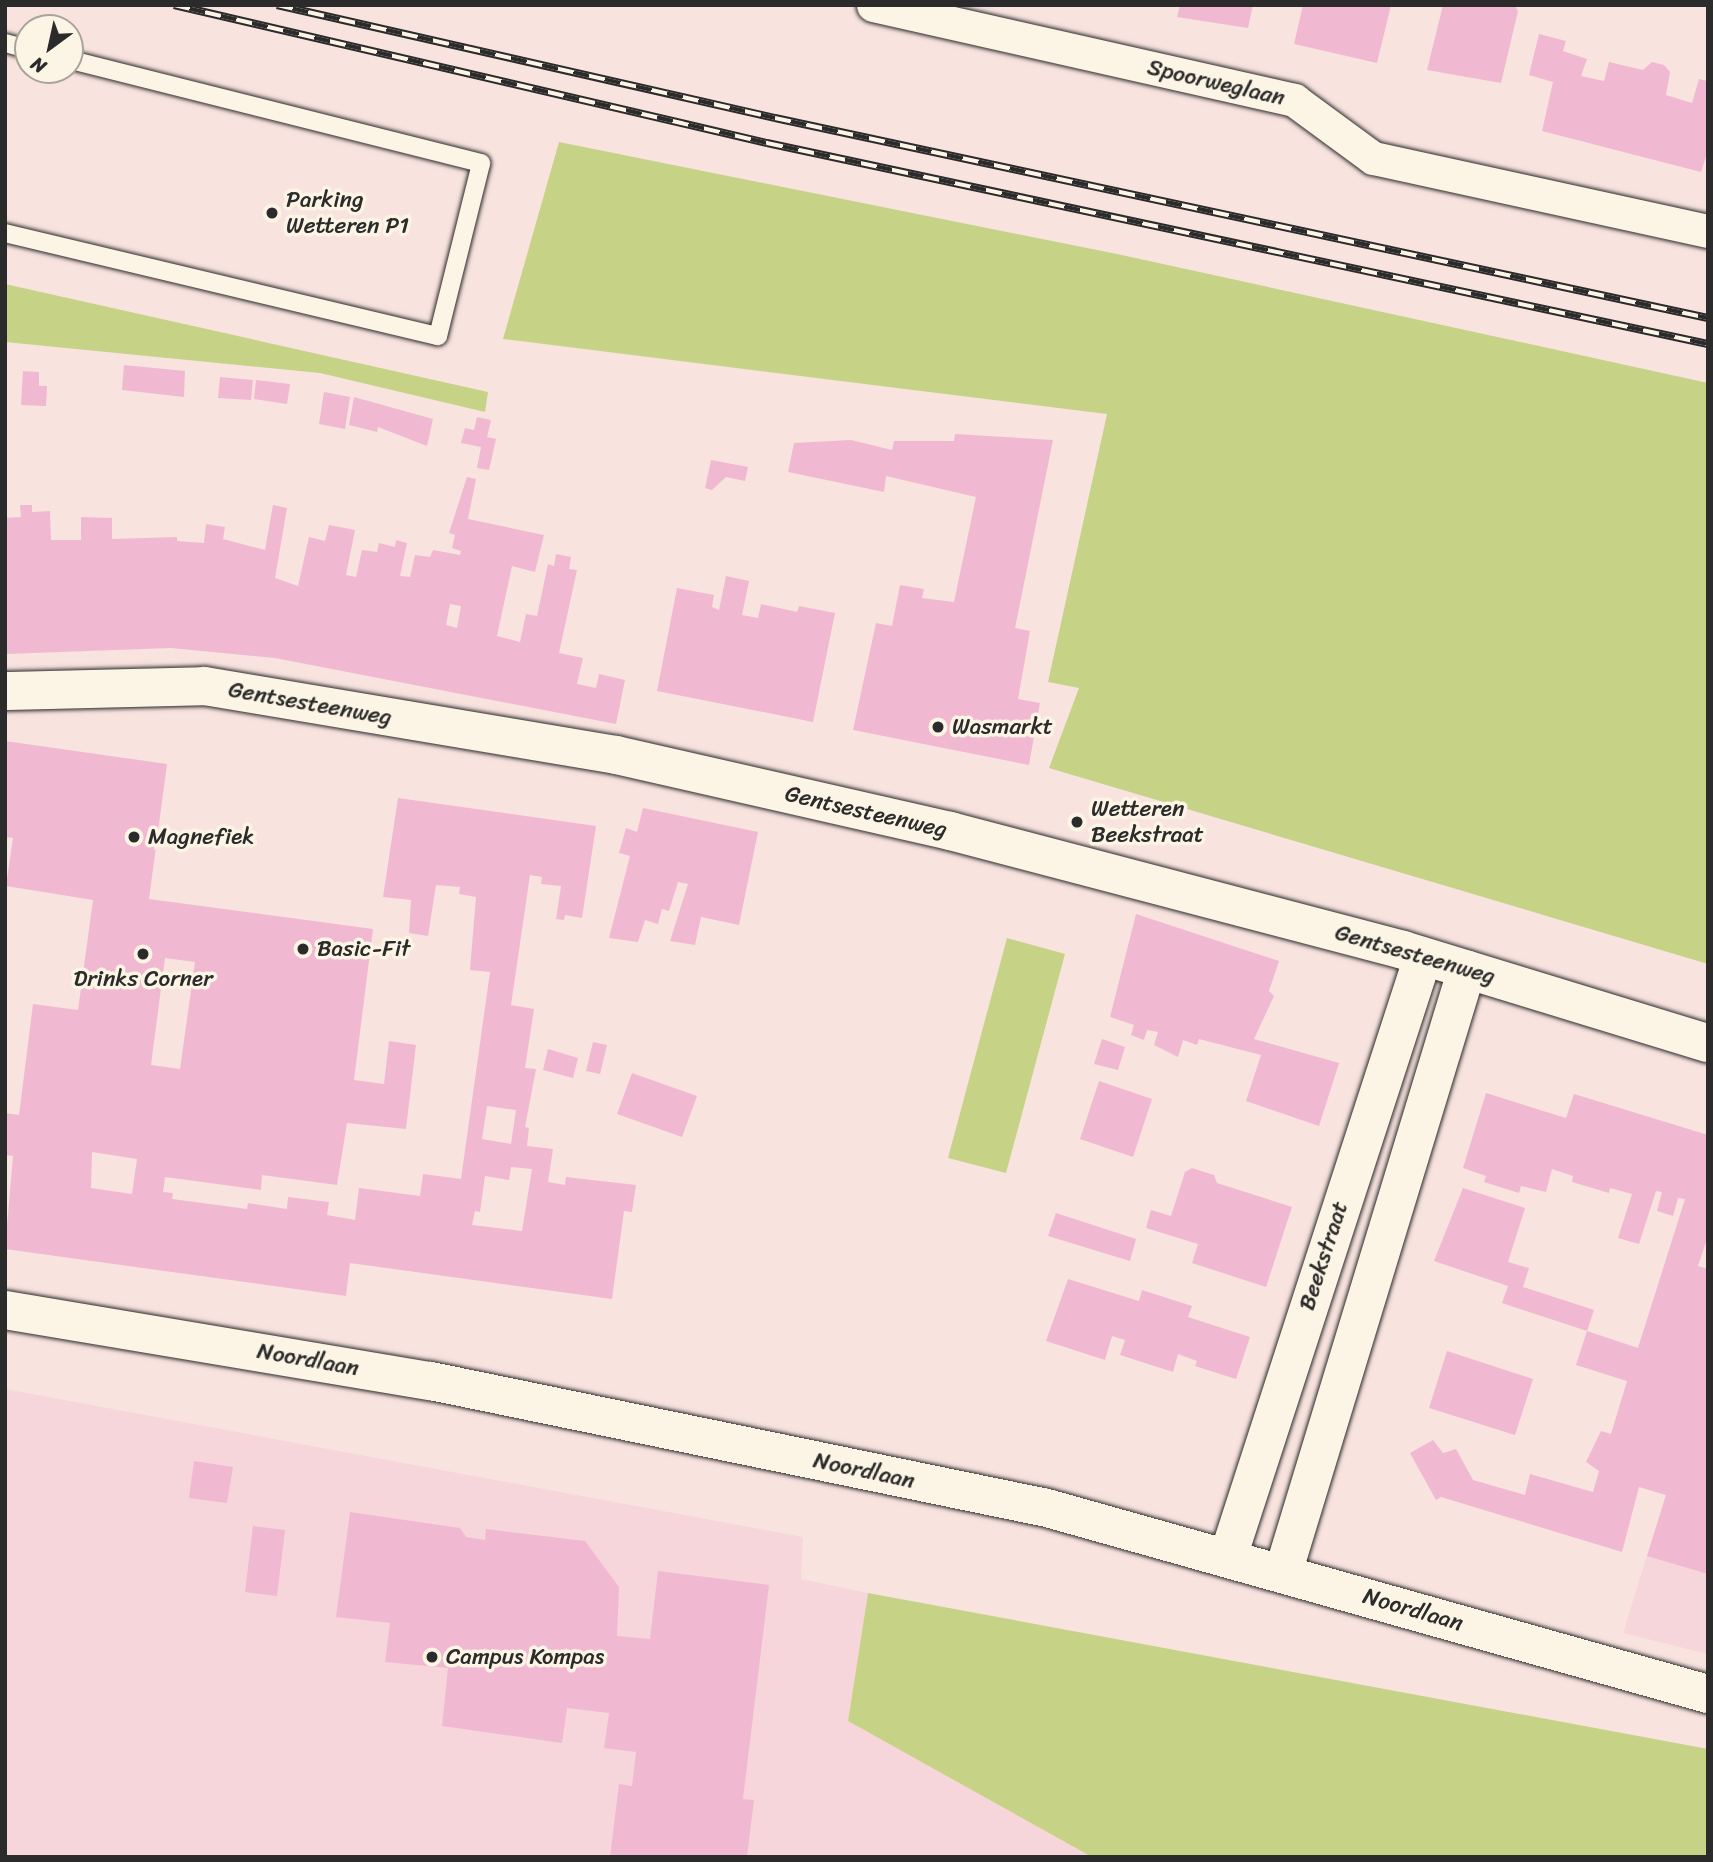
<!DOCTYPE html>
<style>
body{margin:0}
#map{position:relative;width:1713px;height:1862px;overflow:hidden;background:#f8e3df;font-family:Sriracha,sans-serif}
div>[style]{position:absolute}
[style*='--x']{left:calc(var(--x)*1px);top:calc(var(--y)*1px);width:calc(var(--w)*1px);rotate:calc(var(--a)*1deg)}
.built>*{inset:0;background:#f6d6db}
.green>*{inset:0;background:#c6d387}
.building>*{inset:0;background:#f0b9d1}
.roads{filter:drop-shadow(0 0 2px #2b2b2b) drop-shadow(0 0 2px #2b2b2b)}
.lane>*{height:18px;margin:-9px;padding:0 9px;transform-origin:9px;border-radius:9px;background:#fcf5e5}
.street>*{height:33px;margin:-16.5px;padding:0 16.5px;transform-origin:16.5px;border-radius:16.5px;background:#fcf5e5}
.secondary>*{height:38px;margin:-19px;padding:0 19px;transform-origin:19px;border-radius:19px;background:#fcf5e5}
.rail>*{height:8px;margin-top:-4px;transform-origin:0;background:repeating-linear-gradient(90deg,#fcf5e5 0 16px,#2b2b2b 0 32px);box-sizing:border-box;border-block:2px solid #2b2b2b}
.dots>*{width:19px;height:19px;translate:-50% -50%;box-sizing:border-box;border:4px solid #fcf5e5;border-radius:50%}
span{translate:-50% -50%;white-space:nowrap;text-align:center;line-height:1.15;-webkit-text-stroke:7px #fcf5e5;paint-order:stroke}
.street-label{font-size:23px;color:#2b2b2b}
.poi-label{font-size:23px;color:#2b2b2b}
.left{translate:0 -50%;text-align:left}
.frame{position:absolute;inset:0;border:7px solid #2b2b2b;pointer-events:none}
.north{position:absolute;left:14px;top:14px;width:70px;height:70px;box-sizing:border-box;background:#fcf5e5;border:2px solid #a8a49b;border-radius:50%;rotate:213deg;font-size:19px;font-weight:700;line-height:28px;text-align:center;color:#2b2b2b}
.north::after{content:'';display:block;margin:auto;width:24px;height:32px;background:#2b2b2b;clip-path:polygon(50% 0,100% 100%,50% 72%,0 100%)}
</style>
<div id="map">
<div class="built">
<i style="clip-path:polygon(1705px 1369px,1708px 1370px,1708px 1654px,1623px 1633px)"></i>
<i style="clip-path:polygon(5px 1389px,803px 1537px,801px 1579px,868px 1593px,848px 1721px,1092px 1857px,5px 1857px)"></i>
</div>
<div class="green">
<i style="clip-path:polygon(559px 142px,1117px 254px,1708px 383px,1708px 964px,1049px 768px,1079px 688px,1048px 682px,1107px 414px,503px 339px)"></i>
<i style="clip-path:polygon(5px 284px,488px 392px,485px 412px,320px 373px,5px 342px)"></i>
<i style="clip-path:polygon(1007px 938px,1065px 954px,1006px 1173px,948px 1158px)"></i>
<i style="clip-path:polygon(868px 1593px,1708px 1749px,1708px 1857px,1092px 1857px,848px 1721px)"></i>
</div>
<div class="building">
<i style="clip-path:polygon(1180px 5px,1253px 5px,1248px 28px,1177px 17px)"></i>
<i style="clip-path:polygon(1303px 5px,1391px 5px,1377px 63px,1294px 44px)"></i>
<i style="clip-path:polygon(1443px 5px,1514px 5px,1518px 11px,1501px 83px,1427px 70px)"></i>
<i style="clip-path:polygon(1539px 34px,1566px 41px,1563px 51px,1587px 59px,1581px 76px,1604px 81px,1609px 62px,1643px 70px,1652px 62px,1664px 65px,1670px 72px,1666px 95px,1692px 103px,1699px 79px,1708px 81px,1708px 150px,1701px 172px,1542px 131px,1553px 82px,1529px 75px)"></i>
<i style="clip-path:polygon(124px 365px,185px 371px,184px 397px,122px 390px)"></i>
<i style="clip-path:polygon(23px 371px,39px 372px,39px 386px,47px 386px,46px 406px,21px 405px)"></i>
<i style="clip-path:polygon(220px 377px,253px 380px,251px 400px,218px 398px)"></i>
<i style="clip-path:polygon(256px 380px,290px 384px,287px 404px,254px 399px)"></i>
<i style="clip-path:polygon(324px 392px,350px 397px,345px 429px,319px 424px)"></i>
<i style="clip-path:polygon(354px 397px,433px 419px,427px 446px,378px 427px,377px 432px,349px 425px)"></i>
<i style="clip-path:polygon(477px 417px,491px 420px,487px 437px,496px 439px,489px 470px,477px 468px,481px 447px,461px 443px,465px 428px,474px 430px)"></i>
<i style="clip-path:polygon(955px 434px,1053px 440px,1015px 628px,1030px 631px,1018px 699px,1040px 703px,1029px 765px,853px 730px,876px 623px,892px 626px,900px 585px,924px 589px,922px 598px,954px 602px,976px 497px,886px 476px,884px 492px,788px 472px,794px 443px,851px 440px,892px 450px,894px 441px,954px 441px)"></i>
<i style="clip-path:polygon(711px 460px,748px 467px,745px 481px,726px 477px,712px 490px,705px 488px)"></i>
<i style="clip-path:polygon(evenodd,467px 477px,476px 479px,468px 519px,544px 535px,535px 572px,512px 566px,497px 636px,520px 642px,526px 614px,537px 616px,548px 564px,554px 566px,556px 554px,571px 557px,569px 569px,577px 570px,559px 653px,583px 658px,577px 684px,596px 688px,599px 674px,625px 680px,616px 724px,275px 658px,171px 648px,5px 654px,5px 518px,21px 517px,20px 505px,32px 505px,32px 512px,50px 511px,51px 540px,81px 540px,81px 517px,112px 518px,112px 539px,177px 537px,177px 541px,204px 543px,206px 524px,225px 527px,223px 539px,265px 550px,273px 505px,287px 508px,275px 578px,298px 586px,309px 537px,325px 541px,329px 525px,355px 530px,346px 575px,356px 577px,362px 550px,377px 552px,379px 543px,395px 547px,396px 540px,407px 543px,400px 576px,410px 577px,415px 555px,430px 557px,433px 550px,460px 555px,461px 551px,452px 548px,455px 535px,449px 533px,467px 477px,450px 604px,461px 606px,457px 628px,446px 625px,450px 604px)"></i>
<i style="clip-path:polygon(726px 576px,749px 581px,742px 615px,758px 618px,761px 604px,797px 612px,799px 606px,835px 613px,813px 722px,657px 691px,677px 588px,714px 595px,712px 607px,719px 610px)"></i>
<i style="clip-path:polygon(evenodd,5px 741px,167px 764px,149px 899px,373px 929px,354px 1080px,384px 1084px,389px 1041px,416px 1045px,406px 1129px,347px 1123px,337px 1185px,262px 1175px,261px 1190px,165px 1177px,163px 1192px,173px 1193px,172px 1199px,247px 1209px,248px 1203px,287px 1209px,288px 1197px,329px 1202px,327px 1215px,355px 1220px,359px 1188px,420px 1196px,423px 1174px,461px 1179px,490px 972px,470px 970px,476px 897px,459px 894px,460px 887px,436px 885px,428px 936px,409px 933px,411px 900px,383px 897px,398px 798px,596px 826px,582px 918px,565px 915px,564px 920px,556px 919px,561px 886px,541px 884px,542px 877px,530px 875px,511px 1005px,534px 1009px,525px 1068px,536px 1069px,525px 1127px,529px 1128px,527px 1146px,553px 1149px,548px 1182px,565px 1185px,566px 1177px,636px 1185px,632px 1212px,624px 1211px,612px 1299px,350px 1263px,346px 1296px,5px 1249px,13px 1156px,5px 1155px,5px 1113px,19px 1115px,33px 1004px,78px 1010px,93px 900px,6px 886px,13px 838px,5px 837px,5px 741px,165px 958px,195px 962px,180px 1069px,151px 1065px,165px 958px,5px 741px,487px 1106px,516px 1110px,511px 1144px,482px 1139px,487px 1106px,5px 741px,92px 1152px,137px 1159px,132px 1194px,91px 1188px,92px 1152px,5px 741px,511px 1167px,532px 1169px,522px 1231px,472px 1225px,475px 1211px,480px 1212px,485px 1176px,509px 1180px,511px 1167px)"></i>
<i style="clip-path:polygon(643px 808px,758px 832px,739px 925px,701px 917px,695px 945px,670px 941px,688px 884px,678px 882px,669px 911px,662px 909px,658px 924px,645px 920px,638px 942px,609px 938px,630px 856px,619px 853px,626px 828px,637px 832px)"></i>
<i style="clip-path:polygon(1136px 914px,1279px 961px,1269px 991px,1274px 996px,1254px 1039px,1339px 1063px,1319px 1126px,1246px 1101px,1261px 1055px,1199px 1039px,1197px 1045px,1183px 1040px,1178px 1057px,1154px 1045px,1158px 1032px,1147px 1030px,1144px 1040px,1131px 1035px,1134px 1025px,1110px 1017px)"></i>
<i style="clip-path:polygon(1102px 1039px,1125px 1047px,1118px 1070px,1094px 1064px)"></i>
<i style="clip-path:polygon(593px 1042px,607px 1045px,600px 1074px,586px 1071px)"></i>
<i style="clip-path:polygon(548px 1049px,578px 1058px,573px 1078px,543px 1070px)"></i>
<i style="clip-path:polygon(632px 1073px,697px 1096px,682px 1137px,617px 1114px)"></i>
<i style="clip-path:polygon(1099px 1081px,1152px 1099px,1133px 1157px,1080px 1139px)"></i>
<i style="clip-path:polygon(1486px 1093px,1566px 1118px,1574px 1094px,1708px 1135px,1708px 1236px,1698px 1266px,1708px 1269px,1708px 1574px,1647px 1556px,1666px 1495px,1639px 1487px,1622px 1552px,1441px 1497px,1436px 1500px,1410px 1453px,1433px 1440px,1443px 1453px,1456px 1449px,1473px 1480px,1525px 1495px,1530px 1474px,1593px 1492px,1599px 1471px,1586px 1462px,1601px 1431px,1611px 1434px,1627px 1381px,1576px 1365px,1587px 1331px,1638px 1348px,1685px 1199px,1678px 1198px,1673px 1216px,1657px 1211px,1662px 1192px,1656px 1191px,1639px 1244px,1618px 1238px,1632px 1194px,1610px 1188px,1609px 1193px,1572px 1182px,1573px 1176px,1552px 1169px,1546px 1192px,1521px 1186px,1519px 1193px,1484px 1182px,1486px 1176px,1463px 1168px)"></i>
<i style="clip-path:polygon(1192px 1168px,1214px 1175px,1217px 1183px,1292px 1207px,1266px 1287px,1192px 1263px,1198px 1244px,1146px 1228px,1151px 1210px,1171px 1216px,1185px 1172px)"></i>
<i style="clip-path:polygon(1463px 1188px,1525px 1208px,1508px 1262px,1529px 1268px,1523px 1287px,1594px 1310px,1587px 1331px,1502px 1303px,1508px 1286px,1434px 1261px)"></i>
<i style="clip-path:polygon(1056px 1213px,1136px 1239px,1130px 1261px,1048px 1236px)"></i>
<i style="clip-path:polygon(1068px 1279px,1139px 1301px,1142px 1290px,1192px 1306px,1188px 1317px,1250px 1337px,1236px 1379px,1195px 1366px,1197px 1361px,1178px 1354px,1173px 1372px,1120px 1355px,1125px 1340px,1112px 1336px,1105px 1360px,1046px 1341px)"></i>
<i style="clip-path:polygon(1447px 1351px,1533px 1379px,1515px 1435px,1429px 1408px)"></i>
<i style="clip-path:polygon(194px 1461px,233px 1467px,227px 1503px,189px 1498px)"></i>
<i style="clip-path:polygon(350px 1512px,460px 1528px,466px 1537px,485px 1540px,486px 1529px,585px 1541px,619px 1587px,617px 1636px,650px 1639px,658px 1571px,769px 1585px,743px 1799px,754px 1800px,747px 1857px,610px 1857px,619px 1784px,632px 1786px,636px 1752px,604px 1748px,609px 1713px,567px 1708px,562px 1743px,442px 1726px,448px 1668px,385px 1662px,390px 1623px,336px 1617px)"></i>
<i style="clip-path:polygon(253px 1526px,285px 1530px,277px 1596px,245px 1592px)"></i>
</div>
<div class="roads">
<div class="lane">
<i style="--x:5;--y:43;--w:24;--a:15"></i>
<i style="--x:5;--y:233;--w:445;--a:13.4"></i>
<i style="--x:438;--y:336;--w:178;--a:-76"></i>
<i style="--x:481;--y:163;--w:424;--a:-165.9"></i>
</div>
<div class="street">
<i style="--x:873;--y:5;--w:432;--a:12.7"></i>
<i style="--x:1294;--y:100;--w:98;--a:36.3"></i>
<i style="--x:1373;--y:158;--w:343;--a:12.3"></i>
</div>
<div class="secondary">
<i style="--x:5;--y:691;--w:199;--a:-1.4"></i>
<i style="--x:204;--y:686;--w:418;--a:9.5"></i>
<i style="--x:616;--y:755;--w:343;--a:12.8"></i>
<i style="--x:950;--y:831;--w:468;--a:14.7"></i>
<i style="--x:1403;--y:950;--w:319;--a:17"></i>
<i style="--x:5;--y:1310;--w:432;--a:9.5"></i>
<i style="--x:431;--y:1381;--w:629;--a:11.65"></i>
<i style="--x:1047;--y:1508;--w:687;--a:15.72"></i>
<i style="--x:1228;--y:1557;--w:631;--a:-72"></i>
<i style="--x:1283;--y:1573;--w:631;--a:-73.06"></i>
</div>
</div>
<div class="rail">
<i style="--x:174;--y:5;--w:609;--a:13.1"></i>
<i style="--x:767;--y:143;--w:962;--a:12.06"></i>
<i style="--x:277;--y:5;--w:511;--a:12.78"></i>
<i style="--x:775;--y:118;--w:954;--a:12.1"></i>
</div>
<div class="dots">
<i style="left:272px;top:213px;background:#2b2b2b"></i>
<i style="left:938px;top:727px;background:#2b2b2b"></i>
<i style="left:1077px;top:822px;background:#2b2b2b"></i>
<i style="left:134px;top:837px;background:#2b2b2b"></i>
<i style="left:303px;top:949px;background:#2b2b2b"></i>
<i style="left:143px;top:954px;background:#2b2b2b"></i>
<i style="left:432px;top:1657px;background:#2b2b2b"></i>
</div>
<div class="street-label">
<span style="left:1216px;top:83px;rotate:13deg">Spoorweglaan</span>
<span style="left:310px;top:704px;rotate:10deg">Gentsesteenweg</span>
<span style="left:866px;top:812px;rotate:13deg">Gentsesteenweg</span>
<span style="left:1415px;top:955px;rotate:16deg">Gentsesteenweg</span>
<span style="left:1324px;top:1256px;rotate:-72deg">Beekstraat</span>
<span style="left:308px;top:1360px;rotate:10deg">Noordlaan</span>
<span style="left:864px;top:1471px;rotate:12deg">Noordlaan</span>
<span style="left:1413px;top:1610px;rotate:16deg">Noordlaan</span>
</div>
<div class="poi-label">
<span class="left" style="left:286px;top:213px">Parking<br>Wetteren P1</span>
<span class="left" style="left:952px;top:727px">Wasmarkt</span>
<span class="left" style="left:1091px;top:822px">Wetteren<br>Beekstraat</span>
<span class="left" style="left:148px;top:837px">Magnefiek</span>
<span class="left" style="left:317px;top:949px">Basic-Fit</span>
<span style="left:143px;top:979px">Drinks Corner</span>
<span class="left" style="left:446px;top:1657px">Campus Kompas</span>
</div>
<div class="frame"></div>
<div class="north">N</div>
</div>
